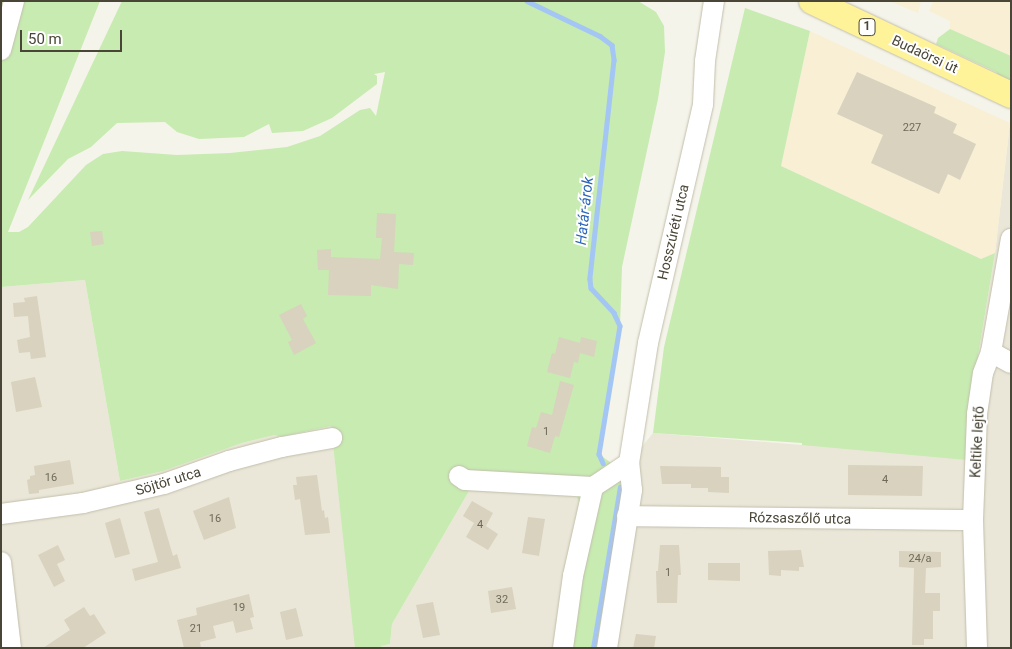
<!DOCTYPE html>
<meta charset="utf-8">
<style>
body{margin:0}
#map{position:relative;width:1012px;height:649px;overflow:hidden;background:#f5f4ea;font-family:Roboto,sans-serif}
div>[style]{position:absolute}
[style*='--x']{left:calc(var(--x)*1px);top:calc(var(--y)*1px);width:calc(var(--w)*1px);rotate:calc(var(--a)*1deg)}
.residential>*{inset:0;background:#eae7d8}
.commercial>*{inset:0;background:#f8efd5}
.green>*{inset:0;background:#c7ebb1}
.stream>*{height:4.5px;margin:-2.25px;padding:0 2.25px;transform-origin:2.25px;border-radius:2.25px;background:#a4c6f4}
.building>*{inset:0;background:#d8d2bf}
.roads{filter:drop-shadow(0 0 1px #c2beac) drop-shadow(0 0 1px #c2beac)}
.minor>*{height:20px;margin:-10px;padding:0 10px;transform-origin:10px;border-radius:10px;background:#fff}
.major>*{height:26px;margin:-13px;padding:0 13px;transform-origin:13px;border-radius:13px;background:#fff399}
span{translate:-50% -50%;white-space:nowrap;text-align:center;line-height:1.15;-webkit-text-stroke:4px #fff;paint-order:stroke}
.number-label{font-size:11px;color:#6e6959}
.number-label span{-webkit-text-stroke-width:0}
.shield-label span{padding:1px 4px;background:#fff;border:1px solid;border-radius:4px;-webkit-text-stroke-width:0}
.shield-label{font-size:12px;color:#4a4637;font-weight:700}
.street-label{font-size:14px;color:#4a4637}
.water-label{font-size:15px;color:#2a66bc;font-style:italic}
.frame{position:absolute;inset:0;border:2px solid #4a4637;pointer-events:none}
.scale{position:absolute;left:20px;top:30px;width:102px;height:22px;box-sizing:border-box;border:2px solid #4a4637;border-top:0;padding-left:6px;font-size:15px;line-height:18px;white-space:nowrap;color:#4a4637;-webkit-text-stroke:4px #fff;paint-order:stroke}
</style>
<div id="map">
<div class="residential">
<i style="clip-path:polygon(1010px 123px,1011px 648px,607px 648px,629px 463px,653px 433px,802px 445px,972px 392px,995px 253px)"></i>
<i style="clip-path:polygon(85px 280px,120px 481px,163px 471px,242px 443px,275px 435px,282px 437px,331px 426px,356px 648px,1px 648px,1px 287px)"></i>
<i style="clip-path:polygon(562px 469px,579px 502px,564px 575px,553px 648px,381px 648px,380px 646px,390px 644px,392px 624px,469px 491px)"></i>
</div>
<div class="commercial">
<i style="clip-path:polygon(889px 1px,921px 1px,918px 13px)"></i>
<i style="clip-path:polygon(933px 1px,1011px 1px,1011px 56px,950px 29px,950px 21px,929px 11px)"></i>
<i style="clip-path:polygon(810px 31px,1010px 123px,995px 253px,981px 259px,781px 166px)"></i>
</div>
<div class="green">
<i style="clip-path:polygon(1px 1px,100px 1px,8px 232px,19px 232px,28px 227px,86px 165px,103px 154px,122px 151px,177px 155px,230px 153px,287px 147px,320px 136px,360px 110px,370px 108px,376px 116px,385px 72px,374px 74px,377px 76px,377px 84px,332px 118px,303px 131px,272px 133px,269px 124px,244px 137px,199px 139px,177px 132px,165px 122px,117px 123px,91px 147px,68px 159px,28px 200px,122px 1px,638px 1px,656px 12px,664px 26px,665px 52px,658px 99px,622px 267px,620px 326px,599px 454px,626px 474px,602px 648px,553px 648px,564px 575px,579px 502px,575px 494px,469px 491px,392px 624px,390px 644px,381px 646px,381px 648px,355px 648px,331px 426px,281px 437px,275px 435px,242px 443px,163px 471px,120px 481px,85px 280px,1px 287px)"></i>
<i style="clip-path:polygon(745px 8px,810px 31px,781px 166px,981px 259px,995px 253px,972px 392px,967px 460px,802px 445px,802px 443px,653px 433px,664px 347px)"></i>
<i style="clip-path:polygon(950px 29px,1011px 56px,1011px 82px,1000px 77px,996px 72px,936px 44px,938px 38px)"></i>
</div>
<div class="stream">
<i style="--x:527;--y:1;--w:81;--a:25.6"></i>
<i style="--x:600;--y:36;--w:15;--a:37"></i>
<i style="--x:612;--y:45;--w:15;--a:82"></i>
<i style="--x:614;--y:60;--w:220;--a:96.3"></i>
<i style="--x:590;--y:279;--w:9;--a:84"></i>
<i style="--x:591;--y:288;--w:34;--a:47"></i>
<i style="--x:614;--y:313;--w:14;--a:65"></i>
<i style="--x:620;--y:326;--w:130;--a:99.3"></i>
<i style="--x:599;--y:454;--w:10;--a:66"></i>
<i style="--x:593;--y:648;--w:163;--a:-80.5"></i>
</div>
<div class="building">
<i style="clip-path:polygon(857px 72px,936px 107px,934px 113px,957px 124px,953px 133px,976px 144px,960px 180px,948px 174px,939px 194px,871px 163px,883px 135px,837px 114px)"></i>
<i style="clip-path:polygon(377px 213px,396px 214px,394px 252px,414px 253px,413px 265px,399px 264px,398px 289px,371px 285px,371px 296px,328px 295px,329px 270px,318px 270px,317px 250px,331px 249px,331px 257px,380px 259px,382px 238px,376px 238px)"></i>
<i style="clip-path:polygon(102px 231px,104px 244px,92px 246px,90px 232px)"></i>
<i style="clip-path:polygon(37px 296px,46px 357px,31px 359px,30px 352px,19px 353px,17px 340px,30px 337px,28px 316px,14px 317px,13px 303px,25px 302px,24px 298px)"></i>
<i style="clip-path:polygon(301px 304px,307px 316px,303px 319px,316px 343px,294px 355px,288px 342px,292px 340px,279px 315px)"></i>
<i style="clip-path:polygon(559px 337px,580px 343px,581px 337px,597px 341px,594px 357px,580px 353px,578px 363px,574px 362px,570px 378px,547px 372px,552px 353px,555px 354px)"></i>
<i style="clip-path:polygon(35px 377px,42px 407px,16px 412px,11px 382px)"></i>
<i style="clip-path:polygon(560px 381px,574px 385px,559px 437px,555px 436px,550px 453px,527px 446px,532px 427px,536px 428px,541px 412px,552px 415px)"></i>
<i style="clip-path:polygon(70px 460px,74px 484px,39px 490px,39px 493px,29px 494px,27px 480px,30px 479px,30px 476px,35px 475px,34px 466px)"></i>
<i style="clip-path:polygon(848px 465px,923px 466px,922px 496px,848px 495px)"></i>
<i style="clip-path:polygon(660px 466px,721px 467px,721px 477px,729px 477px,729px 493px,708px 492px,708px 488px,691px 488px,691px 484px,662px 484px)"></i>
<i style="clip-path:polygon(317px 475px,322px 511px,324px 510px,325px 518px,328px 517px,330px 533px,305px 535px,300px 499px,295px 500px,293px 485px,297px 485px,296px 477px)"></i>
<i style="clip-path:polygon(229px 497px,236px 528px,204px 540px,193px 511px)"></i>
<i style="clip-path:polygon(472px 501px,493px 513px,486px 526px,498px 534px,488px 550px,466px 537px,474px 523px,463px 516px)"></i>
<i style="clip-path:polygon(159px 508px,173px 556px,177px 554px,181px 568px,135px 581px,132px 569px,158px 562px,144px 512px)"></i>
<i style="clip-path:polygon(528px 517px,545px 519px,539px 556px,522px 553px)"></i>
<i style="clip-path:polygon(120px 518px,130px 554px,115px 558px,105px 523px)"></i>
<i style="clip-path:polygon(58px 545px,65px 560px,57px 564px,65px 581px,54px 587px,38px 555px)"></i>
<i style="clip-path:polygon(660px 545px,679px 545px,681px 575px,678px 575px,677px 603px,657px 603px,656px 571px,658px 571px)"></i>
<i style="clip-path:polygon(801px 550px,804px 567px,799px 567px,799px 571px,781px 570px,781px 576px,769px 575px,768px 551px)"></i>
<i style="clip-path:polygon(899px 551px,941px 552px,941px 567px,926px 568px,925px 593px,940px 593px,940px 611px,933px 611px,933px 639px,924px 639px,924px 645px,912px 645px,914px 568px,899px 567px)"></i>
<i style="clip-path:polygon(708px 563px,740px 563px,740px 581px,708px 580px)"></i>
<i style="clip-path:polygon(512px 587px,516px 609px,491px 613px,488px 591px)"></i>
<i style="clip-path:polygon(249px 594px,254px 617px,250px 618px,253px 629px,236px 633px,233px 621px,213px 626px,216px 638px,200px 642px,201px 648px,184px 648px,177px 620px,197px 615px,196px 608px)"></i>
<i style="clip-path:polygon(433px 602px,440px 635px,423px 638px,416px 605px)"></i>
<i style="clip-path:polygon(84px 607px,90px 616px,94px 614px,106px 633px,83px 648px,43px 648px,70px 630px,64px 620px)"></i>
<i style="clip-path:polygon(296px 608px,303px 636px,286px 640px,280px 612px)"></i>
<i style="clip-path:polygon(636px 634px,656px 636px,654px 648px,633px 648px)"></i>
</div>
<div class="roads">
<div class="minor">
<i style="--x:1;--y:50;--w:51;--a:-75.1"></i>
<i style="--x:991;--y:352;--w:23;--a:29"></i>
<i style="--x:459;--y:476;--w:7;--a:34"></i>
<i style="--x:465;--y:480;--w:128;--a:3.1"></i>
<i style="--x:1;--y:514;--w:83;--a:-7.6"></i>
<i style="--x:83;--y:503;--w:83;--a:-13.2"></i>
<i style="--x:164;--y:484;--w:69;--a:-19.5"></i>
<i style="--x:229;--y:461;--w:55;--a:-14.8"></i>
<i style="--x:282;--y:447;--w:51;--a:-10.2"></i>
<i style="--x:627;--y:516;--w:346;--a:0.7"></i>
<i style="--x:1;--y:562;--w:87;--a:83.4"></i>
<i style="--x:563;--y:648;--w:73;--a:-82.1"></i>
<i style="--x:573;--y:576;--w:91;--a:-77.3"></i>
<i style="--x:593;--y:487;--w:43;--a:-33.7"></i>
<i style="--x:607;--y:648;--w:160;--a:-81"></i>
<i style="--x:632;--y:490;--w:27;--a:-96"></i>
<i style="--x:629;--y:463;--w:121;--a:-81"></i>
<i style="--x:648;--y:343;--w:245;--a:-77"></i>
<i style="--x:703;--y:104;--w:43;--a:-87.3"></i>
<i style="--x:705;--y:61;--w:61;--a:-81.5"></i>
<i style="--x:977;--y:648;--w:128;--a:-91.8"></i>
<i style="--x:973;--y:520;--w:106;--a:-87.8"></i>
<i style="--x:977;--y:414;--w:41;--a:-81.7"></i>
<i style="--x:983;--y:373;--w:22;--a:-69"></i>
<i style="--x:991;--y:352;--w:115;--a:-80"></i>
</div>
<div class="major">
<i style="--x:812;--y:1;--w:220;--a:25.3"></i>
</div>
</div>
<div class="number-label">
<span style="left:912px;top:128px">227</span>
<span style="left:546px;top:432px">1</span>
<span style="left:51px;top:478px">16</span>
<span style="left:885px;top:480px">4</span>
<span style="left:215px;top:519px">16</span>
<span style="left:480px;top:525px">4</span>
<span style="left:920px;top:559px">24/a</span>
<span style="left:668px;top:573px">1</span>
<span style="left:502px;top:600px">32</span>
<span style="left:239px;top:608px">19</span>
<span style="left:196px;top:629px">21</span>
</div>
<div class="shield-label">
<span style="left:867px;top:27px">1</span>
</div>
<div class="street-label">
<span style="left:925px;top:54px;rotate:25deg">Budaörsi út</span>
<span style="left:673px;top:232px;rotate:-77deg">Hosszúréti utca</span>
<span style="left:977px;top:442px;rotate:-87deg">Keltike lejtő</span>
<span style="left:168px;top:481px;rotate:-17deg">Söjtör utca</span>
<span style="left:800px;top:518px;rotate:1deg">Rózsaszőlő utca</span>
</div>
<div class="water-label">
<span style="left:585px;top:211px;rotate:-84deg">Határ-árok</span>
</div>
<div class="frame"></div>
<div class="scale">50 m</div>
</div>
